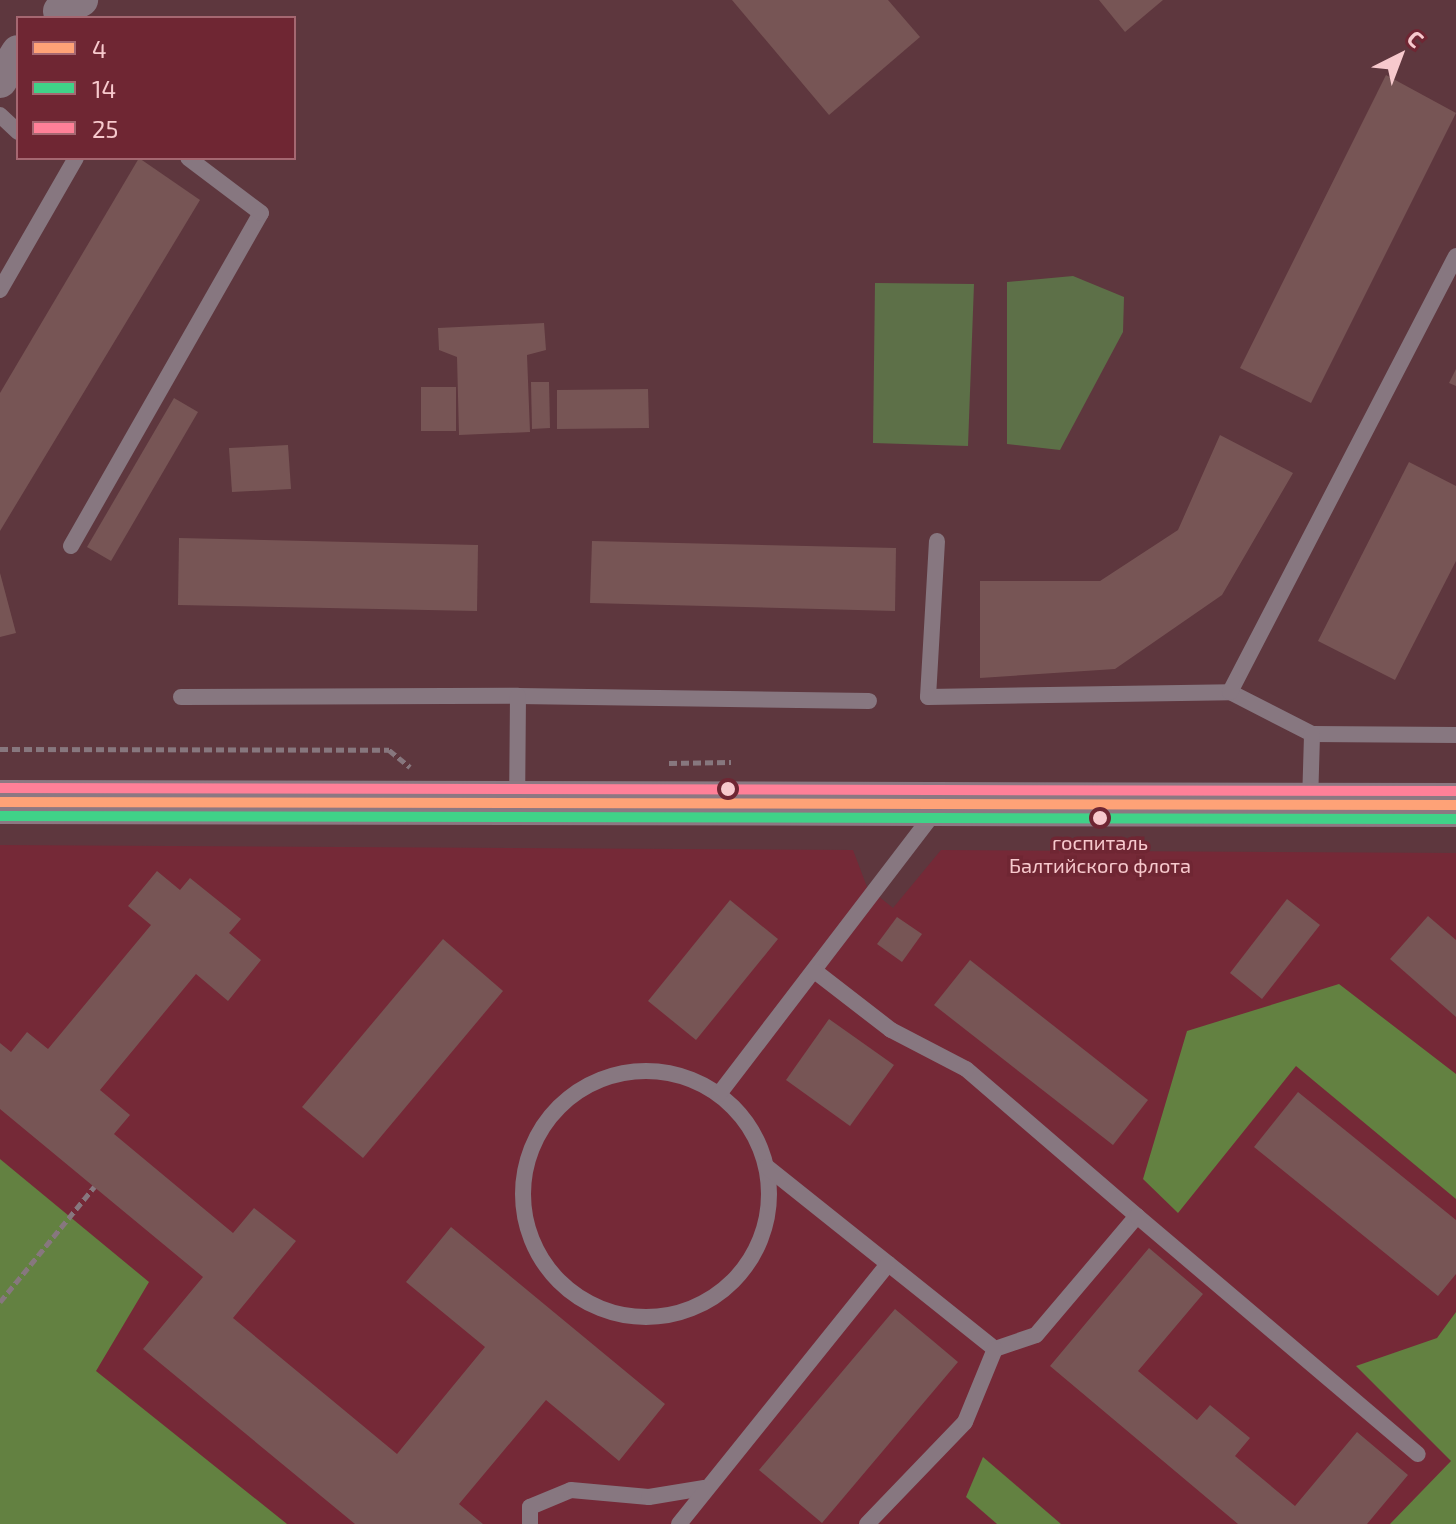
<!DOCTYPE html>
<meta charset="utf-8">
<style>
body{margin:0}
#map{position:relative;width:1456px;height:1524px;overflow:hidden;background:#5e373e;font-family:"Exo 2",sans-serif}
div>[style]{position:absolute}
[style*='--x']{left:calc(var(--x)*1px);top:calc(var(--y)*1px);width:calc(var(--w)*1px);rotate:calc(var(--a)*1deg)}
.built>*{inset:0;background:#752937}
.green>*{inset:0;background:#5d7048}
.forest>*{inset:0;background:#638141}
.building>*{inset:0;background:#755}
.path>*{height:5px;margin-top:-2.5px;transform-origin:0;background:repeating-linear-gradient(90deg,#87777e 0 8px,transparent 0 12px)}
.lane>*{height:16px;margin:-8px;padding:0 8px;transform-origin:8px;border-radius:8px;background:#877780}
.lane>.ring{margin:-8px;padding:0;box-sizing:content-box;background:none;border:16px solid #877780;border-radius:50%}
.street>*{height:34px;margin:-17px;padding:0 17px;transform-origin:17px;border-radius:17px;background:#877780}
.secondary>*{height:44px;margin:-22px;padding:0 22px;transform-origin:22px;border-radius:22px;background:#8c7882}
.bus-1>*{height:10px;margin:-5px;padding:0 5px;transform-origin:5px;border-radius:5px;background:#fea277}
.bus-2>*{height:10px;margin:-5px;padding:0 5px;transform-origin:5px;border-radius:5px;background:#40d288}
.bus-3>*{height:10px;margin:-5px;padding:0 5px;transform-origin:5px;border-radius:5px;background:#ff8098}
.dots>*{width:22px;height:22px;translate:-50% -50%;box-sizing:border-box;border:4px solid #6f2633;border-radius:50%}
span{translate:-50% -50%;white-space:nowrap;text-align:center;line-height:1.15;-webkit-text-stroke:7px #6f2633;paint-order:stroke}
.bus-label{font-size:20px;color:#f7c9cd}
.legend{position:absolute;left:16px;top:16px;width:280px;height:144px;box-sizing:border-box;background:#6f2633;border:2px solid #a56771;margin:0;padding:10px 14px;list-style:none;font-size:24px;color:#f7c9cd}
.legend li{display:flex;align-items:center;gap:16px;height:40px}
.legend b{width:40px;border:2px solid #a56771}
.north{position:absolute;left:1360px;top:16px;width:80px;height:80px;-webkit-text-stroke:6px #6f2633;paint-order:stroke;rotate:42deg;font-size:22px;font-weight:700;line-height:32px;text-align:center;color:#f7c9cd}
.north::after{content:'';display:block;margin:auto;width:28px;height:36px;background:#f7c9cd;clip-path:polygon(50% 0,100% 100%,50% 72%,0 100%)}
</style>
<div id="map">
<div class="built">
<i style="clip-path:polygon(0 845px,853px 850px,867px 887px,893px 908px,941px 850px,1456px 853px,1456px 1524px,0 1524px)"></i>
</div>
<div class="green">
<i style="clip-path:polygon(1073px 276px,1124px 297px,1123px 332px,1060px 450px,1007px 444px,1007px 282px)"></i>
<i style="clip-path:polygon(875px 283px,974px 284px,968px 446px,873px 443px)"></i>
</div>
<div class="forest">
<i style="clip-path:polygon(1339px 984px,1456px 1074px,1456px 1199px,1296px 1066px,1178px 1213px,1143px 1179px,1187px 1031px)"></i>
<i style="clip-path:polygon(0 1159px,149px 1282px,96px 1371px,287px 1524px,0 1524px)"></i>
<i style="clip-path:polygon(1456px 1312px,1456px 1524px,1390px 1524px,1451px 1461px,1356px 1366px,1437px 1338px)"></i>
<i style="clip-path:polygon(983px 1457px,1061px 1524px,997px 1524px,966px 1497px)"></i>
</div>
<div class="building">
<i style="clip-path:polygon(732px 0,888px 0,920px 37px,829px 115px)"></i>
<i style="clip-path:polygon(1099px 0,1163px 0,1125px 32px)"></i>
<i style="clip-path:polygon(1386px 75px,1456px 113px,1311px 403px,1240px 368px)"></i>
<i style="clip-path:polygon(139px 158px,200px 200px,0 531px,0 393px)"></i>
<i style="clip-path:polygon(544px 323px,546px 350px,527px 355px,530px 432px,459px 435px,457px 357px,439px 350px,438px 328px)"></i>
<i style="clip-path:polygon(1456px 369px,1456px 386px,1449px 383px)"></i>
<i style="clip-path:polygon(531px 382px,549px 382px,550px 428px,532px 429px)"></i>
<i style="clip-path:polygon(421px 387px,456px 387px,456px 431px,421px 431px)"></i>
<i style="clip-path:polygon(648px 389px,649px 428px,557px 429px,557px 390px)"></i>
<i style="clip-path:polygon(174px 398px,198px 412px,111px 561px,87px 547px)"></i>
<i style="clip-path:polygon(1220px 435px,1293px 473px,1222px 595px,1115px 669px,980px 678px,980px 581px,1100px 581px,1178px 530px)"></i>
<i style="clip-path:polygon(288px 445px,291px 489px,232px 492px,229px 448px)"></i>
<i style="clip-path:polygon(1409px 462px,1456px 486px,1456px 561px,1395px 680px,1318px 641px)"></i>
<i style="clip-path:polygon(179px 538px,478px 545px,477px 611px,178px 605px)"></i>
<i style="clip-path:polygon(592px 541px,896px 548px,895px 611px,590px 603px)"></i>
<i style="clip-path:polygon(0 573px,16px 633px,0 637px)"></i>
<i style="clip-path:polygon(157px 871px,180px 890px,190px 878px,241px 919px,229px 933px,261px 960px,228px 1001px,196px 974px,100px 1090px,130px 1115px,114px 1134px,233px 1233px,254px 1208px,296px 1241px,233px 1318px,397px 1454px,485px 1347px,406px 1282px,451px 1227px,665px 1404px,619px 1461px,546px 1400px,459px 1504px,483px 1524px,355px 1524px,143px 1349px,203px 1277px,0 1109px,0 1043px,11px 1052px,27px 1032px,48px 1049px,151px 925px,128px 906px)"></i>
<i style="clip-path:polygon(1287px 899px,1320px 925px,1262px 999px,1230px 973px)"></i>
<i style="clip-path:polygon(730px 900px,778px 939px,696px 1040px,648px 1001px)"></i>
<i style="clip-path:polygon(1428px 916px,1456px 940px,1456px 1017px,1390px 959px)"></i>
<i style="clip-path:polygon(897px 917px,922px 934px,902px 962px,877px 944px)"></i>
<i style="clip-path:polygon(443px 939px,503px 991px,363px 1158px,302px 1107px)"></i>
<i style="clip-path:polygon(970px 960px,1148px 1100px,1113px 1145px,934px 1005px)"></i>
<i style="clip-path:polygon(829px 1019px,894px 1065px,850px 1126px,786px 1080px)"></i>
<i style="clip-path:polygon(1298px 1092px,1456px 1220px,1456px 1274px,1438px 1296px,1254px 1147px)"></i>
<i style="clip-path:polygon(1149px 1248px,1203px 1294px,1138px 1371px,1197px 1420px,1210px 1405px,1250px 1438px,1235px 1456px,1295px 1506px,1357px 1432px,1408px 1475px,1367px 1524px,1238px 1524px,1050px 1366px)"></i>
<i style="clip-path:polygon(895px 1309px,958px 1362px,822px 1523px,759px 1470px)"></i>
</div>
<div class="path">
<i style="--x:0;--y:749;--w:389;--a:0.1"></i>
<i style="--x:389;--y:750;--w:27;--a:39"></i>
<i style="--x:669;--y:763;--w:62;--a:-0.9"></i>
<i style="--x:0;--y:1302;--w:149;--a:-50.7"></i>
</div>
<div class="lane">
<i style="--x:0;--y:115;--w:25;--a:43"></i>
<i style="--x:0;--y:290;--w:152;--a:-60.1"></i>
<i style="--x:937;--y:541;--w:156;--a:93.3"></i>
<i style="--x:928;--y:697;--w:302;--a:-0.9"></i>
<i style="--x:1230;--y:692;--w:92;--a:27.1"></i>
<i style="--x:1312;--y:734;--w:144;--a:0.4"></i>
<i style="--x:71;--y:546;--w:383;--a:-60.3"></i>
<i style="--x:261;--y:213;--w:91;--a:-143"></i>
<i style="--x:1230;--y:692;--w:491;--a:-62.6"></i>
<i style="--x:518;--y:696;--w:351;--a:0.8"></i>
<i style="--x:181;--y:697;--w:337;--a:-0.2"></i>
<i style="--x:518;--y:696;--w:107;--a:90.5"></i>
<i style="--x:1310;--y:803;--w:69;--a:-88.3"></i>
<i class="ring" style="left:523px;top:1071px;width:230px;height:230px"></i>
<i style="--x:719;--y:1094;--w:359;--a:-52.6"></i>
<i style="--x:767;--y:1167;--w:292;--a:38.6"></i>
<i style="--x:995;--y:1349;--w:43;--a:-18.9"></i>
<i style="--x:1036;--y:1335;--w:156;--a:-49.7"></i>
<i style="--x:1137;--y:1216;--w:225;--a:-139.3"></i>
<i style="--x:966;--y:1069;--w:85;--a:-152.5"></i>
<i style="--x:891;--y:1030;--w:95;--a:-142.3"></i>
<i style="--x:1137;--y:1216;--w:368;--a:40.3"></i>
<i style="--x:530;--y:1524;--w:17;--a:-90"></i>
<i style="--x:530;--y:1507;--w:44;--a:-22.5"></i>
<i style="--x:571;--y:1490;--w:78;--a:5.1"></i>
<i style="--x:649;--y:1497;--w:56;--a:-9.3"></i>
<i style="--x:679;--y:1524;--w:334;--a:-51.2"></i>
<i style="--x:867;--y:1524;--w:141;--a:-46.1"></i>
<i style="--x:965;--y:1422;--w:79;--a:-67.7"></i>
</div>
<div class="street">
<i style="--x:60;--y:11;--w:24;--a:-28"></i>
<i style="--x:0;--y:81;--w:34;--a:-58"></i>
</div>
<div class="secondary">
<i style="--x:0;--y:802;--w:1456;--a:0.12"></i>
</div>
<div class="bus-1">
<i style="--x:0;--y:802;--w:1456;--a:0.12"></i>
</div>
<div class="bus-2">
<i style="--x:0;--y:816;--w:1456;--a:0.12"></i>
</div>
<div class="bus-3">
<i style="--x:0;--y:788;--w:1456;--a:0.12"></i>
</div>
<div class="dots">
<i style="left:728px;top:789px;background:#f7c9cd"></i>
<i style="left:1100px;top:818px;background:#f7c9cd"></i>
</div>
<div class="bus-label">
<span style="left:1100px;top:854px">госпиталь<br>Балтийского флота</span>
</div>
<ul class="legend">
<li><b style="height:10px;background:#fea277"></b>4</li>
<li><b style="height:10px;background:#40d288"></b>14</li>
<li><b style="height:10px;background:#ff8098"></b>25</li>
</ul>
<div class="north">С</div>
</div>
